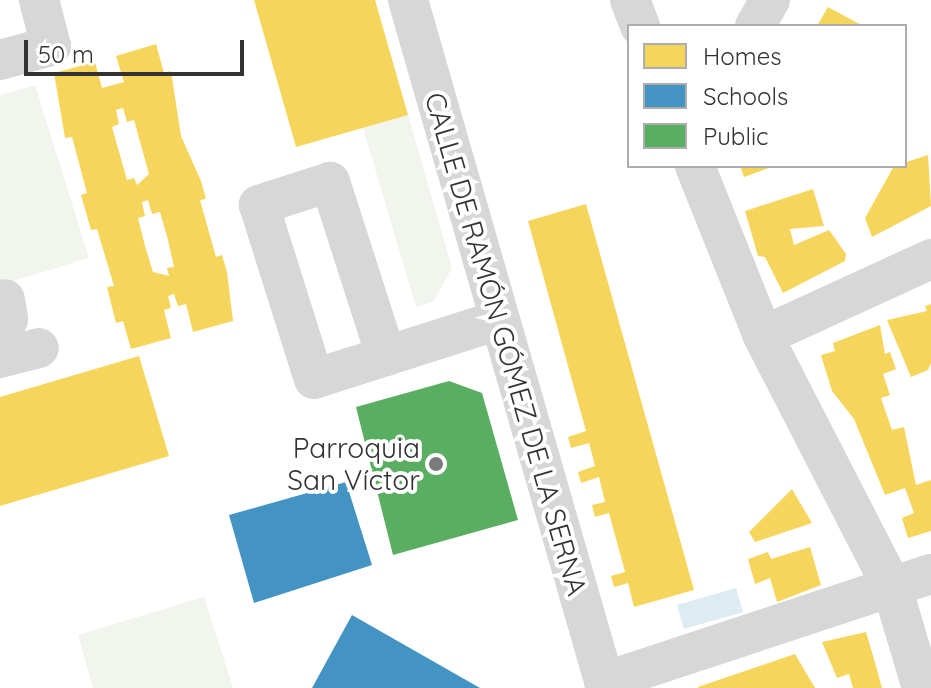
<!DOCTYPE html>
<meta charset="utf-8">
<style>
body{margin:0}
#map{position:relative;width:931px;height:688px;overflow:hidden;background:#fff;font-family:Quicksand,sans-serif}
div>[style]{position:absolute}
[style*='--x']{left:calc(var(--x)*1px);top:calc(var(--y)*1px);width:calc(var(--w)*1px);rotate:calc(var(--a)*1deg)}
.green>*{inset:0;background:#f1f5ed}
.water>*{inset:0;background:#ddebf3}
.homes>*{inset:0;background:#f6d55c}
.schools>*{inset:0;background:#4393c3}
.public>*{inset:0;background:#5aae61}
.minor>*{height:40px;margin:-20px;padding:0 20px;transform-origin:20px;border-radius:20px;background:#d7d7d7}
.dots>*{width:22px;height:22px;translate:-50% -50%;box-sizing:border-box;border:4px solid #fff;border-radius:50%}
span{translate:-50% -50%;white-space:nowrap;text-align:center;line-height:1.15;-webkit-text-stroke:8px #fff;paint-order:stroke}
.street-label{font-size:28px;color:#333}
.poi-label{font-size:28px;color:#333}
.right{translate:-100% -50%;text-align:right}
.legend{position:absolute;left:627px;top:24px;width:280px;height:144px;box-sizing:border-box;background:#fff;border:2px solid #adadad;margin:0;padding:10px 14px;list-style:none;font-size:24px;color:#333}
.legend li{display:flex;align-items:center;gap:16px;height:40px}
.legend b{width:40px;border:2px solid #adadad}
.scale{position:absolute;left:24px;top:40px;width:220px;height:36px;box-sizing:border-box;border:4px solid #333;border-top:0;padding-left:10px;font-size:24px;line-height:28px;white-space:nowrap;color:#333;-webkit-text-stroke:6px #fff;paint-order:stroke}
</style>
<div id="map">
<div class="green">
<i style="clip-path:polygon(35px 85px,89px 258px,0 285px,0 95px)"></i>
<i style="clip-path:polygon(408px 115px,452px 268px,433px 302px,416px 307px,363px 128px)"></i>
<i style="clip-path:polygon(204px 597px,233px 688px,93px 688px,78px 635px)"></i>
</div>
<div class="water">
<i style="clip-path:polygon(736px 588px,743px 612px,684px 629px,677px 605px)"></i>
</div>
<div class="homes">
<i style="clip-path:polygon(254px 0,375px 0,408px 115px,296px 147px)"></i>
<i style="clip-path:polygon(828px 7px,863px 26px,817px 26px)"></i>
<i style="clip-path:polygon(evenodd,156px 44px,164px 73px,171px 71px,181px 136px,201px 181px,206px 199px,200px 200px,216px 257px,222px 255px,227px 272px,233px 321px,193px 332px,186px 304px,178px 306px,174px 294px,168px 296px,171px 308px,164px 310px,171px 338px,131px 349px,123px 321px,116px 323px,107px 287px,114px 286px,97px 229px,91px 230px,81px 195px,87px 193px,72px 137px,65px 138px,54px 73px,95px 62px,102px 88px,124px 82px,116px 56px,156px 44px,123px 108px,127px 122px,134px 120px,149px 174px,137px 185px,134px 178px,127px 180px,112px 127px,119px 124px,116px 110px,123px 108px,156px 44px,148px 200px,152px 214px,160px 212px,168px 240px,174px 267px,167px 268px,169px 276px,153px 272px,145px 246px,138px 218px,145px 216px,142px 202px,148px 200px)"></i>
<i style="clip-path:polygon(928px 155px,931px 206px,872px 237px,865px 218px,894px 166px)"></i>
<i style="clip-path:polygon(740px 166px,774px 166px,744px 177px)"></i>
<i style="clip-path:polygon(813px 189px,824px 226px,790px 229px,794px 245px,829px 230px,846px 254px,845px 261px,783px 293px,765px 257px,758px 256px,745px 211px)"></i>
<i style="clip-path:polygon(586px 204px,694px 590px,634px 607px,628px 583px,614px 587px,611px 576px,625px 572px,609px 513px,595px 517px,592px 505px,605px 502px,599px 477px,581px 483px,578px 472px,595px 466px,589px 443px,571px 448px,568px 437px,586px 431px,528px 221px)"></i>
<i style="clip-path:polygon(931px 304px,931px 363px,928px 370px,911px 377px,887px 320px,927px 311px,925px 306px)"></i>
<i style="clip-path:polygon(880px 325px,885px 354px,890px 352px,896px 369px,883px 374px,890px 395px,881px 398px,892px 430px,904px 427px,916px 485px,931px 480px,931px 531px,908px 538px,902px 518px,914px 513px,905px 488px,885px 495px,854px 419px,832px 391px,821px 355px,835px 351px,833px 343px)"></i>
<i style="clip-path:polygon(139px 356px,169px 456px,0 506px,0 397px)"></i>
<i style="clip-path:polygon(792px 489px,812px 523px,755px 542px,749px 532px)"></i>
<i style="clip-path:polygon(810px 547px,821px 585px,777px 602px,770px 578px,755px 584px,748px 559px,768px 552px,771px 559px)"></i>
<i style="clip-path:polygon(866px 632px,876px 666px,882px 688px,853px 688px,849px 674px,837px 678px,822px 642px)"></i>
<i style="clip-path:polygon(795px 654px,815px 688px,698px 688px,698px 687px)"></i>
</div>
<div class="schools">
<i style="clip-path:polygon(346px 482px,372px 565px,254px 603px,229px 515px)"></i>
<i style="clip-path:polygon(352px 615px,480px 688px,312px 688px)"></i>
</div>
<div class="public">
<i style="clip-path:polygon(449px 381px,482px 393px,518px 520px,393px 555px,356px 407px)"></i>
</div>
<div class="minor">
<i style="--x:408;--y:0;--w:716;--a:73.94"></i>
<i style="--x:630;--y:0;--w:28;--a:69"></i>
<i style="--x:755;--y:26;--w:30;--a:-60"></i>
<i style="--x:0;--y:60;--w:53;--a:-15.4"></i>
<i style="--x:51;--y:46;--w:48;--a:-104.6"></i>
<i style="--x:695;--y:166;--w:183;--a:68.2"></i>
<i style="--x:763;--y:336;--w:282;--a:62.8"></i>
<i style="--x:892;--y:587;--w:105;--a:73.5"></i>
<i style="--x:763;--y:336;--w:185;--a:-24.6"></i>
<i style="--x:0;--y:338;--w:21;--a:-67"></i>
<i style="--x:8;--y:319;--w:20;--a:-99"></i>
<i style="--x:386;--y:356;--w:183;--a:-107.8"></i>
<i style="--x:330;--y:182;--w:75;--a:162.1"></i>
<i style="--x:259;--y:205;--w:182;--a:72.5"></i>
<i style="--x:314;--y:379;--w:194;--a:-17.7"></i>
<i style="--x:0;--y:358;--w:40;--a:-14.4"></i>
<i style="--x:604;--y:682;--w:344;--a:-18.3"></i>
</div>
<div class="dots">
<i style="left:436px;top:464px;background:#7a7a7a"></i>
</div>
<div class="street-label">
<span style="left:506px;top:344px;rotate:74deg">CALLE DE RAMÓN GÓMEZ DE LA SERNA</span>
</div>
<div class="poi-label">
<span class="right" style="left:420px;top:464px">Parroquia<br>San Víctor</span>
</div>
<ul class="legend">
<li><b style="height:22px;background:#f6d55c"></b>Homes</li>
<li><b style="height:22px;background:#4393c3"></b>Schools</li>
<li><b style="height:22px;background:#5aae61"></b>Public</li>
</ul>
<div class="scale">50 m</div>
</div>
